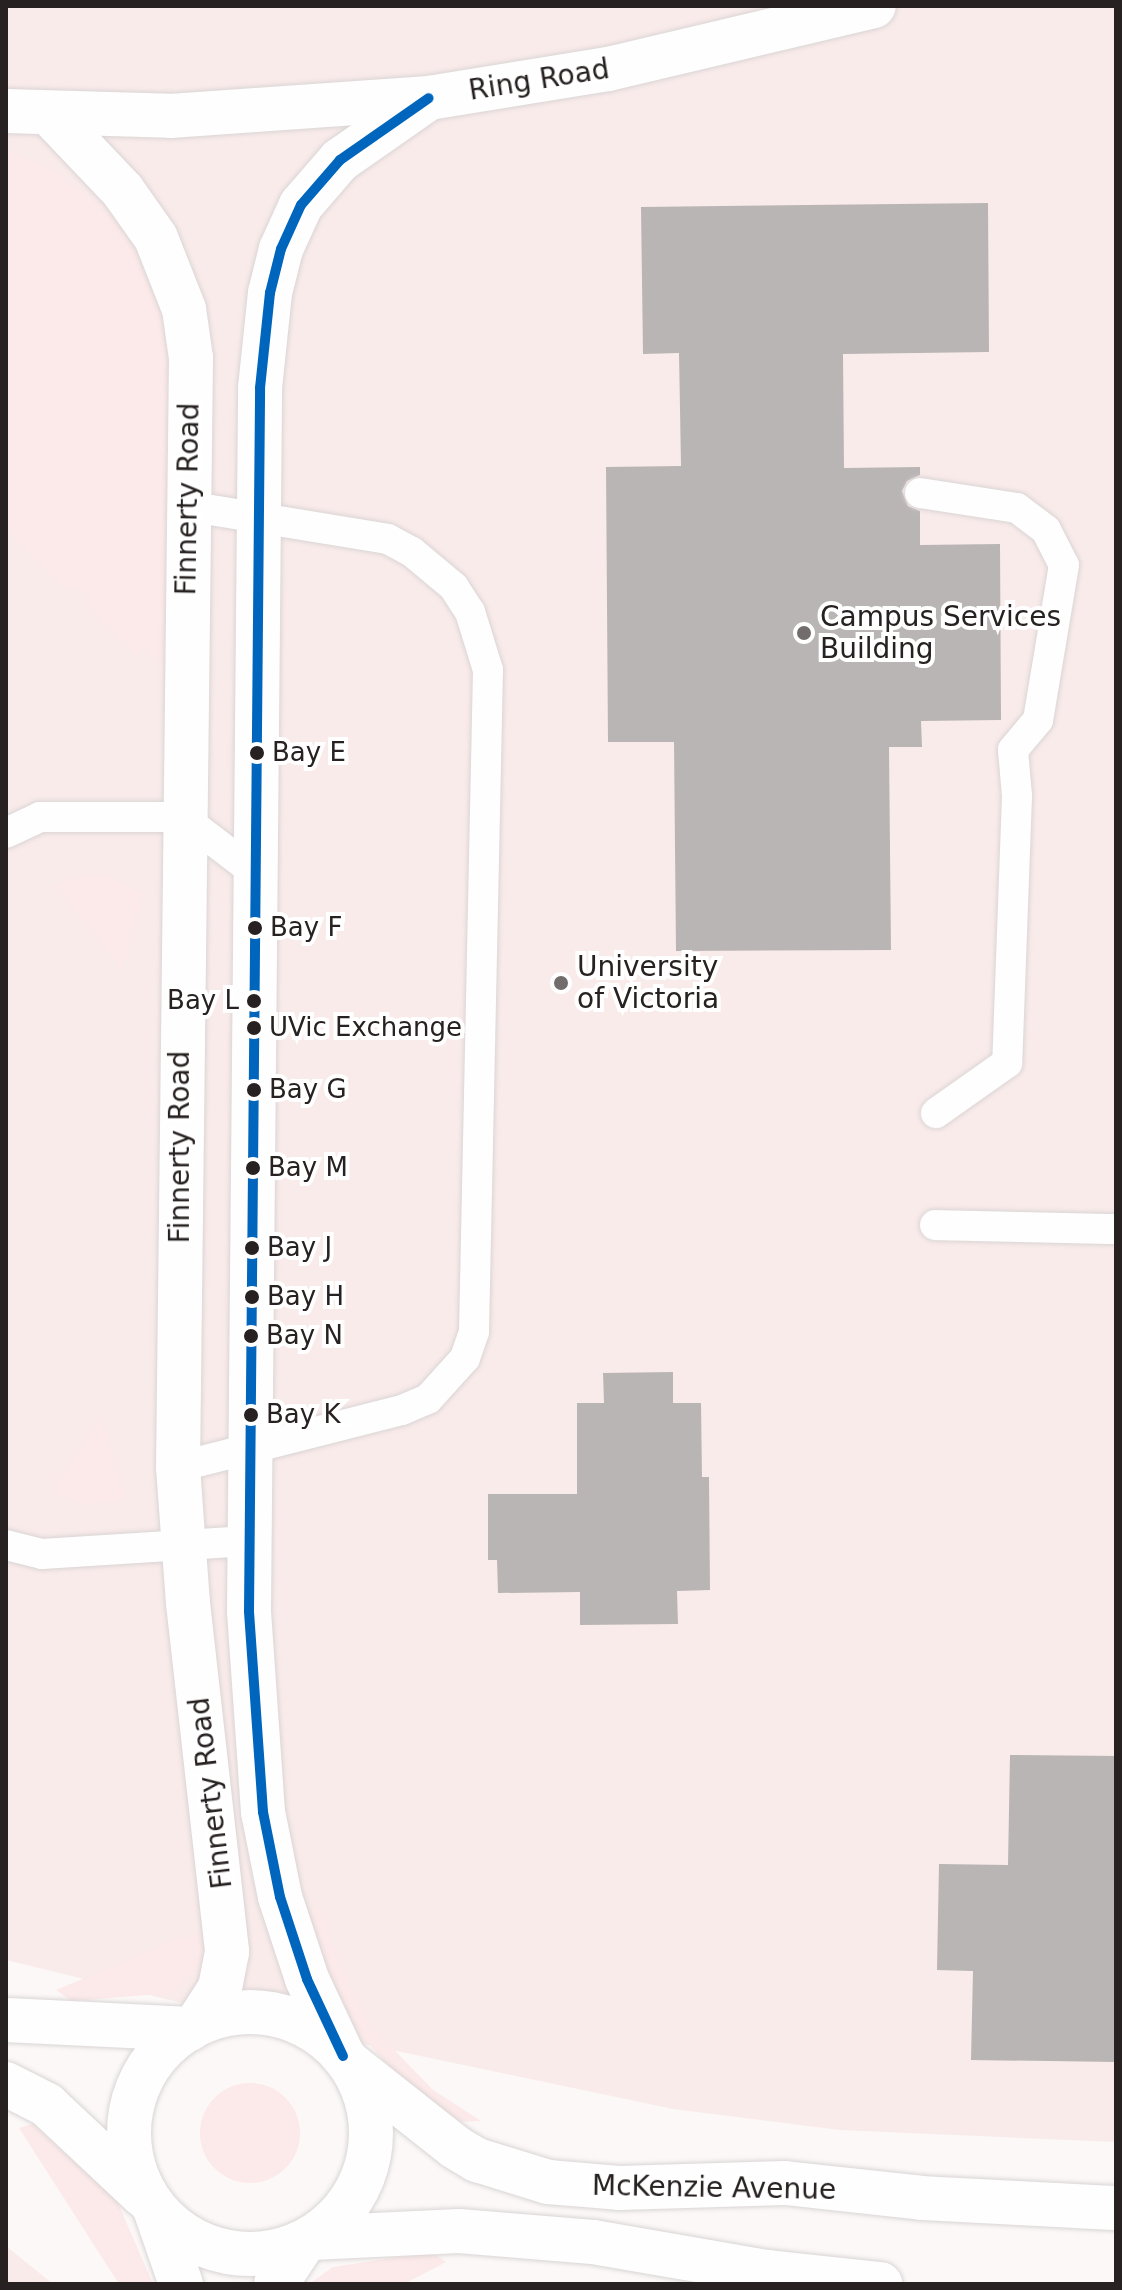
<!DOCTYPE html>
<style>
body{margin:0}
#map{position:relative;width:1122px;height:2290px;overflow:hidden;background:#fcf8f8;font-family:"DejaVu Sans",sans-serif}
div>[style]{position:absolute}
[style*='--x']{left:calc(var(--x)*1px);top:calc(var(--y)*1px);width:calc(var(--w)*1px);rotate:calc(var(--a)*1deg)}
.built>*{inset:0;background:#f9ebea}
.green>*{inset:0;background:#fce9e9}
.round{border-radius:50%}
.building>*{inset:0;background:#b9b5b4}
.roads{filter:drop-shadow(0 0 2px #dad5d5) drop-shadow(0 0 2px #dad5d5)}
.service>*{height:30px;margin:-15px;padding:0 15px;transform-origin:15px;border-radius:15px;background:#fffefe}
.tertiary>*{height:44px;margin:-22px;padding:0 22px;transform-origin:22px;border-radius:22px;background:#fffefe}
.secondary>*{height:44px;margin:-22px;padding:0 22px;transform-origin:22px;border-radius:22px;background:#fffefe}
.secondary>.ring{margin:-22px;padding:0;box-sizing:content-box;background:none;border:44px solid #fffefe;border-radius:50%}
.bus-1>*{height:10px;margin:-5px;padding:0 5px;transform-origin:5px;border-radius:5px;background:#0065bd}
.dots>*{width:22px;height:22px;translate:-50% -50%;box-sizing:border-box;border:4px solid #fff;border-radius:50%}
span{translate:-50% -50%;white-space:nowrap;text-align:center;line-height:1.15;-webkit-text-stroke:8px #fff;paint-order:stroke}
.bus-label{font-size:26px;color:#272121}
.left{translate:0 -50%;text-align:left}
.right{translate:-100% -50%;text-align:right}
.street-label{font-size:28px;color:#272121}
.poi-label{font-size:28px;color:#272121}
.frame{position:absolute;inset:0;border:8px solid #272121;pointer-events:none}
</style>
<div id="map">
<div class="built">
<i style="clip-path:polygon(6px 6px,1116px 6px,1116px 2142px,840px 2130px,673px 2109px,268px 2024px,6px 1960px)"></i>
<i style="clip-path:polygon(6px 2246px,53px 2284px,6px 2284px)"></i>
</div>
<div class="green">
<i style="clip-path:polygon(6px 150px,53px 169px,112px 216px,136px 247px,167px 321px,171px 361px,165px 669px,145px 649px,136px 657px,85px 606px,87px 594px,82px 588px,67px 589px,6px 528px)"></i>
<i style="clip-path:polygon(105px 875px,144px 893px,122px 969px,55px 886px,70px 878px)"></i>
<i style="clip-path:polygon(101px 1413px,126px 1501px,87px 1504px,52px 1493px)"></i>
<i style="clip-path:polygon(318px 1902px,353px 1993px,375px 2030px,433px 2090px,481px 2121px,462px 2122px,444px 2112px,393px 2071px,364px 2038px,341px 2000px,309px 1921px)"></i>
<i style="clip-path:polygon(198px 1931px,205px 1947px,199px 1966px,171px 1993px,72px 2001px,56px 1990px)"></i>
<i class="round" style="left:200px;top:2083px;width:100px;height:100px"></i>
<i style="clip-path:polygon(33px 2124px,117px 2201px,153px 2284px,119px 2284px,19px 2128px)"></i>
<i style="clip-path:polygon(432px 2252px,446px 2262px,404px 2284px,309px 2284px,333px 2267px)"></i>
</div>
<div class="building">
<i style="clip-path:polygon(988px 203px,989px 352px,843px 354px,844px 468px,920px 467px,920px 475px,907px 481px,902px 491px,908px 506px,920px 511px,920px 545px,1000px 544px,1001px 720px,921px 721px,922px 747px,889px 747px,891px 950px,676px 951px,674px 742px,608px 742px,606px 467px,681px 466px,679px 353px,643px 354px,641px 207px)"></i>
<i style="clip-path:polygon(673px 1372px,673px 1403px,701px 1403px,702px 1477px,709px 1477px,710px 1590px,677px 1591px,678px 1624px,580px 1625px,580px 1592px,498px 1593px,497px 1560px,488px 1560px,488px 1494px,577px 1494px,577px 1403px,604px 1403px,603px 1373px)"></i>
<i style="clip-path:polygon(1010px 1755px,1116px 1756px,1116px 2062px,971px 2060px,973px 1971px,937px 1970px,939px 1864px,1008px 1865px)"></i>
</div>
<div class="roads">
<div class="service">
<i style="--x:920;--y:493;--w:98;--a:8.8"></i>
<i style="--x:1017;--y:508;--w:36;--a:37"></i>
<i style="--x:1046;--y:530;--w:39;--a:63"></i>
<i style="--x:1064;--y:565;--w:157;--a:99.5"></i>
<i style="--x:1038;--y:720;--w:39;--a:130"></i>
<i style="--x:1013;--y:750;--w:46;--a:85"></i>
<i style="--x:1017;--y:796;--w:267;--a:92.1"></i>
<i style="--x:1007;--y:1063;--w:87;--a:144.8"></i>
<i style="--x:6;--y:833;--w:38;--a:-25"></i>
<i style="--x:40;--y:817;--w:142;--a:0"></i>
<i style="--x:182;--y:817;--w:96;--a:37.3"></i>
<i style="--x:935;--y:1225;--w:181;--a:1.3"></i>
<i style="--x:178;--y:1467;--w:231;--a:-14.3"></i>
<i style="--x:402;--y:1410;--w:28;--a:-23"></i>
<i style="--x:428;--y:1399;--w:55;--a:-47.9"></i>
<i style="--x:465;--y:1358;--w:28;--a:-71"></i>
<i style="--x:474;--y:1332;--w:662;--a:-88.79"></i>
<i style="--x:488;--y:670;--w:61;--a:-107.2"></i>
<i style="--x:470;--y:612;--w:30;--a:-123"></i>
<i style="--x:454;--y:587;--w:55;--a:-140.2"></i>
<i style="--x:412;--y:552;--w:27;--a:-152"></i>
<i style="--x:388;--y:539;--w:204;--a:-170.7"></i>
<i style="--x:6;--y:1545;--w:37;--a:14"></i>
<i style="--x:42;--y:1554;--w:206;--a:-3.6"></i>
</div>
<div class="tertiary">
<i style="--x:6;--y:111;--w:164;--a:1.7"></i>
<i style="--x:170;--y:116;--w:260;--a:-4"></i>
<i style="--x:429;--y:98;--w:181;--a:-9.2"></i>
<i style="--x:608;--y:69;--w:273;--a:-13.3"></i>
<i style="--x:50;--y:114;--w:106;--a:46.5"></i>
<i style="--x:123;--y:191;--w:57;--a:54.9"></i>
<i style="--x:156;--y:238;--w:76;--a:68.5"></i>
<i style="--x:184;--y:309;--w:49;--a:81.9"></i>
<i style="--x:191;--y:358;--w:1109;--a:90.67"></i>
<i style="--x:178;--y:1467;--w:136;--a:85.8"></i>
<i style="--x:188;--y:1603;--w:351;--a:83.6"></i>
<i style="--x:227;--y:1952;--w:37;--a:101"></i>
<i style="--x:220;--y:1988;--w:43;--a:122.6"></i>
<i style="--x:343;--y:2056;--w:85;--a:-115.1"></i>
<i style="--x:307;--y:1979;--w:86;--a:-108.2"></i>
<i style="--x:280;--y:1897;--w:87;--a:-101.3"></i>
<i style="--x:263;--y:1812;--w:201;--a:-94"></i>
<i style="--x:249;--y:1611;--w:1223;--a:-89.48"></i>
<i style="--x:260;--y:388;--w:96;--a:-84"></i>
<i style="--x:270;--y:293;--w:45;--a:-76"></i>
<i style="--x:281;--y:249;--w:48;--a:-65.6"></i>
<i style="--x:301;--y:205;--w:60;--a:-49.1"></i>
<i style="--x:340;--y:160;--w:108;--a:-34.9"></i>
<i style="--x:155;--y:2209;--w:79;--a:70.9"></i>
<i style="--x:276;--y:2284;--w:50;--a:-56.3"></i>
</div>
<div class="secondary">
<i class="ring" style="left:129px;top:2012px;width:198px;height:198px"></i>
<i style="--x:6;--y:2020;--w:184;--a:2.8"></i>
<i style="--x:349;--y:2063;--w:135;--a:38.4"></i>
<i style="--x:455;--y:2147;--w:26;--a:31"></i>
<i style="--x:477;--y:2160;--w:74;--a:17.2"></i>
<i style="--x:548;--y:2182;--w:71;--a:4.8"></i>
<i style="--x:619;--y:2188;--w:166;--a:-1.7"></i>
<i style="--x:785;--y:2183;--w:138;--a:6.2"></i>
<i style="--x:922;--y:2198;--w:194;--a:3"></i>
<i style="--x:6;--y:2084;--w:46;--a:27.1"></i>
<i style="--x:47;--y:2105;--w:132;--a:43.2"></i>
<i style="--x:312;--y:2238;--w:147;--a:-2.7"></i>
<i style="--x:459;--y:2231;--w:134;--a:4.7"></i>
<i style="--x:593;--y:2242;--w:177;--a:9.8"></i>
<i style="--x:767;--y:2272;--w:114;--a:6.1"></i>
</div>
</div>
<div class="bus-1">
<i style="--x:343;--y:2056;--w:85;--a:-115.1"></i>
<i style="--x:307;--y:1979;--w:86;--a:-108.2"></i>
<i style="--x:280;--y:1897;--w:87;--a:-101.3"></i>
<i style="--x:263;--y:1812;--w:201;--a:-94"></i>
<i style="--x:249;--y:1611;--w:1223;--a:-89.48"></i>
<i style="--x:260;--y:388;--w:96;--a:-84"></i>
<i style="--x:270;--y:293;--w:45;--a:-76"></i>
<i style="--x:281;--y:249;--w:48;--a:-65.6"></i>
<i style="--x:301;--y:205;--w:60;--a:-49.1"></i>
<i style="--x:340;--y:160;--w:108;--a:-34.9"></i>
</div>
<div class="dots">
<i style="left:804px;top:633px;background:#726c6c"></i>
<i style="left:257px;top:753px;background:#272121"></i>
<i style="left:255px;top:928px;background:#272121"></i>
<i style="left:561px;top:983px;background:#726c6c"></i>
<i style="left:254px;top:1001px;background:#272121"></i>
<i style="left:254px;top:1028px;background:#272121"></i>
<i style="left:254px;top:1090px;background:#272121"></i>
<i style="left:253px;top:1168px;background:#272121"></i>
<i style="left:252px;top:1248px;background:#272121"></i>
<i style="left:252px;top:1297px;background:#272121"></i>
<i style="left:251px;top:1336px;background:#272121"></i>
<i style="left:251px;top:1415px;background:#272121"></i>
</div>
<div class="bus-label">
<span class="left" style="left:272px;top:753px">Bay E</span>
<span class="left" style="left:270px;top:928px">Bay F</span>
<span class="right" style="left:239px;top:1001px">Bay L</span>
<span class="left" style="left:269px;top:1028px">UVic Exchange</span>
<span class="left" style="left:269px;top:1090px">Bay G</span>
<span class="left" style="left:268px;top:1168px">Bay M</span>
<span class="left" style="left:267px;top:1248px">Bay J</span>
<span class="left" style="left:267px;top:1297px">Bay H</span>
<span class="left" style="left:266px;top:1336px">Bay N</span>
<span class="left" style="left:266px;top:1415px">Bay K</span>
</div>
<div class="street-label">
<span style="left:539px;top:80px;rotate:-9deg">Ring Road</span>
<span style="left:188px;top:499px;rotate:-89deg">Finnerty Road</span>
<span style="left:180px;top:1147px;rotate:-90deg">Finnerty Road</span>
<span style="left:211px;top:1793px;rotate:-97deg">Finnerty Road</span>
<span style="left:714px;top:2188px;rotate:1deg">McKenzie Avenue</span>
</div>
<div class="poi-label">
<span class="left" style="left:820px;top:633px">Campus Services<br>Building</span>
<span class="left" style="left:577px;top:983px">University<br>of Victoria</span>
</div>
<div class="frame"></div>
</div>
